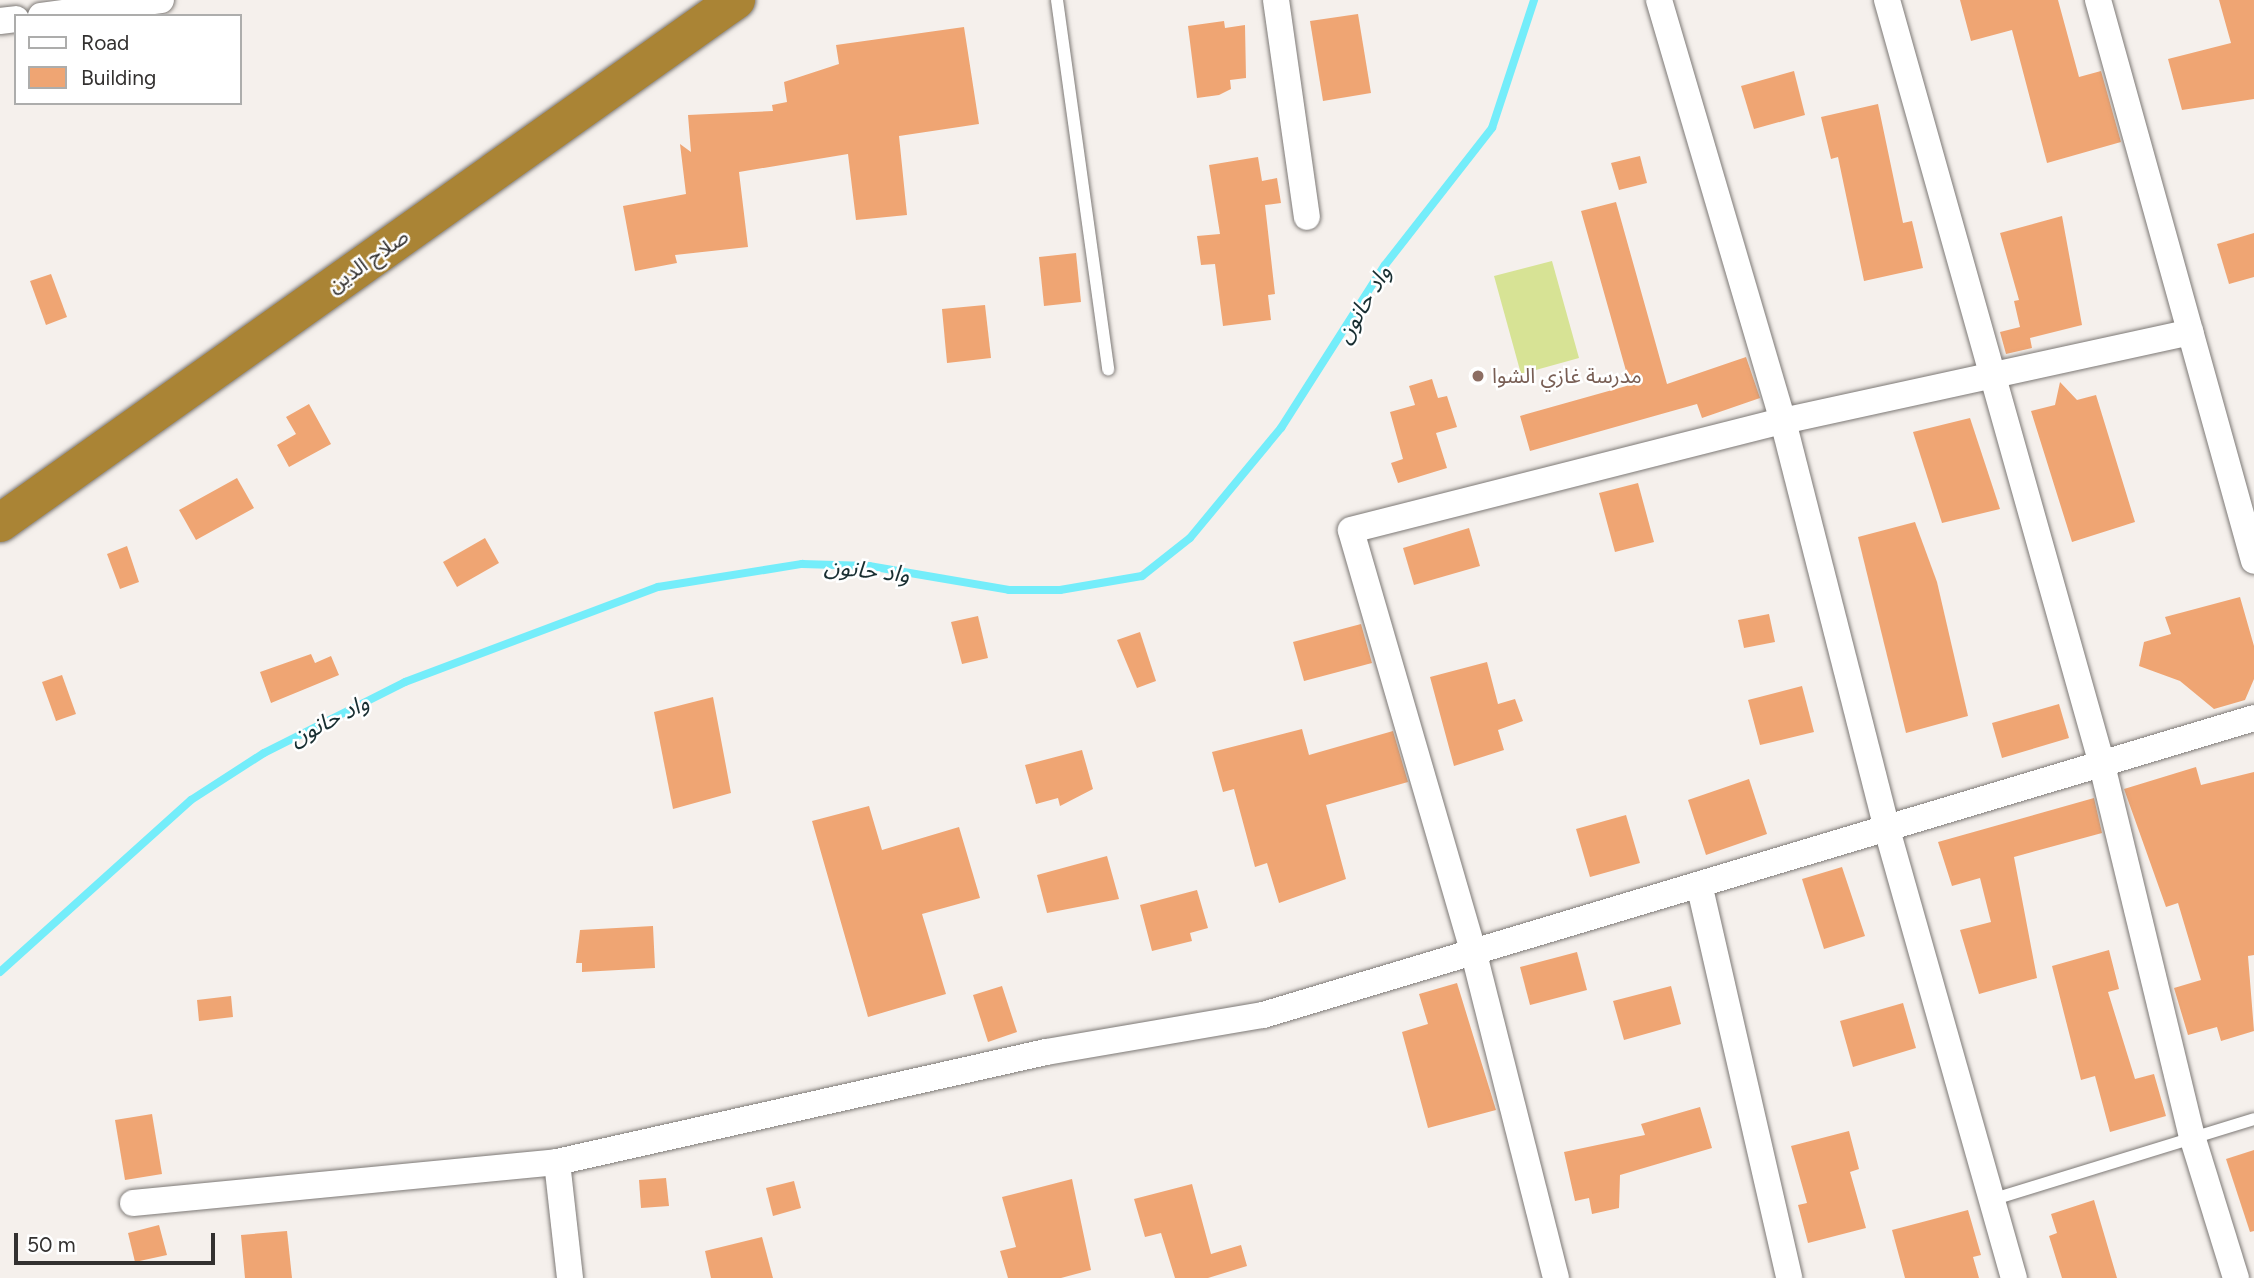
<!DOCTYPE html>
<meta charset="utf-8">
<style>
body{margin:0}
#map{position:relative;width:2254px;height:1278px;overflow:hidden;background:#f5f0ec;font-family:Figtree,"Noto Sans Arabic",sans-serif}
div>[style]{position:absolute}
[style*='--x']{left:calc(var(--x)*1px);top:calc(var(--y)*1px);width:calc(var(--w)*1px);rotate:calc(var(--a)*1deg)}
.green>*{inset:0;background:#d7e395}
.stream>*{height:8px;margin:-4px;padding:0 4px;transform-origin:4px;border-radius:4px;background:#74edfa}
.building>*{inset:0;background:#efa573}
.roads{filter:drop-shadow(0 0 2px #7d7976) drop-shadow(0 0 2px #7d7976)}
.lane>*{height:12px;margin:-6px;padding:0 6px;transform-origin:6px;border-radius:6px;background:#fff}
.street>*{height:26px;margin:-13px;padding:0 13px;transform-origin:13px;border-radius:13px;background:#fff}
.highway>*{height:38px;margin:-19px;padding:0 19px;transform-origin:19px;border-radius:19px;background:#aa8435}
.dots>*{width:19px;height:19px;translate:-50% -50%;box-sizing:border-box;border:4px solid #fff;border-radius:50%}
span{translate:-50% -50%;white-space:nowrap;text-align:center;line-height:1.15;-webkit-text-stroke:5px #fff;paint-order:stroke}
.street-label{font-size:21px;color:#333130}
.education-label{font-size:21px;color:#785e54}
.left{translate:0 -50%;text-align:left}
.water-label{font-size:23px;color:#182e31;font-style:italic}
.legend{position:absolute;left:14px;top:14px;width:228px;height:91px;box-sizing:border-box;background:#fff;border:2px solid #adadac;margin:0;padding:9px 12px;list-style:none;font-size:21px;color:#333130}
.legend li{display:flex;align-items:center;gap:14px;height:35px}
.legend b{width:35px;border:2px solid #adadac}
.scale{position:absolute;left:14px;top:1233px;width:201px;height:32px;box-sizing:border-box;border:4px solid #333130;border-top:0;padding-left:9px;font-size:21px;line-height:24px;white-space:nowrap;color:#333130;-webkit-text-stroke:5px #fff;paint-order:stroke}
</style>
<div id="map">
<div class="green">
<i style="clip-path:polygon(1552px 261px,1579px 358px,1521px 374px,1494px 276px)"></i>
</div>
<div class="stream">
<i style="--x:0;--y:972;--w:257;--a:-42"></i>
<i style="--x:191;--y:800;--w:87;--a:-32.8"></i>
<i style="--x:264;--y:753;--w:158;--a:-26.7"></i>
<i style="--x:405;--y:682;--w:270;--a:-20.6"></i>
<i style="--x:658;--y:587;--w:146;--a:-9.1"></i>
<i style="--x:802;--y:564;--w:67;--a:1.7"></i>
<i style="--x:869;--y:566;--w:142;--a:9.7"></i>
<i style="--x:1009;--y:590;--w:51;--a:0"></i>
<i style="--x:1060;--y:590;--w:83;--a:-9.7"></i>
<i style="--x:1142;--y:576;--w:61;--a:-38.4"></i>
<i style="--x:1190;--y:538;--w:143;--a:-50.4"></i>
<i style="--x:1281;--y:428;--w:193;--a:-57.5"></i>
<i style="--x:1385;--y:265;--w:174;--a:-52"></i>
<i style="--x:1492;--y:128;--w:135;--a:-71.8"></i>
</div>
<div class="building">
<i style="clip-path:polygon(1960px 0,2058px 0,2079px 77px,2101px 71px,2121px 142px,2047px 163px,2012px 30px,1971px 41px)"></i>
<i style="clip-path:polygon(2219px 0,2254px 0,2254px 99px,2182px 110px,2168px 59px,2231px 43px)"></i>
<i style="clip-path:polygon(1358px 14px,1371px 93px,1323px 101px,1310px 21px)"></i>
<i style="clip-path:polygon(1224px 21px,1225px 28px,1245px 25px,1246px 78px,1230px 80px,1231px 89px,1219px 95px,1197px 98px,1188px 26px)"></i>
<i style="clip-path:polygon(964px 27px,979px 124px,899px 136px,907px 215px,856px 220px,848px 154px,739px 172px,748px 247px,675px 255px,677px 263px,635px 271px,623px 206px,686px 194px,680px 144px,691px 152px,688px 115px,773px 111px,772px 105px,787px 102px,784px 82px,839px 64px,836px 45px)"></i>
<i style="clip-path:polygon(1794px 71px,1805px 115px,1754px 129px,1741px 86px)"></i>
<i style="clip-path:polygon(1878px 104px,1903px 223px,1912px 221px,1923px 268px,1864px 281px,1838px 157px,1831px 159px,1821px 117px)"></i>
<i style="clip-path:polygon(1640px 156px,1647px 183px,1619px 190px,1611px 163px)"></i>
<i style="clip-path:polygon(1258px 157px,1262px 181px,1277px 178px,1281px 203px,1265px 205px,1275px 294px,1268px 295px,1271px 320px,1223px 326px,1215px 264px,1201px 265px,1197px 236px,1220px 234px,1209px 165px)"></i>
<i style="clip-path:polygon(1616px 202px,1667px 384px,1746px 357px,1760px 398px,1702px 418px,1697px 404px,1530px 451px,1520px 416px,1630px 385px,1581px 211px)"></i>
<i style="clip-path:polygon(2062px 216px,2082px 325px,2030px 338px,2032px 348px,2006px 354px,2000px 332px,2020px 327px,2014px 301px,2019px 300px,2000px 233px)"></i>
<i style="clip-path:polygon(2254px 233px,2254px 277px,2229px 284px,2217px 244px)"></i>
<i style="clip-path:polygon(1076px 253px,1081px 302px,1044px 306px,1039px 257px)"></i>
<i style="clip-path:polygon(51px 274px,67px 317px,46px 325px,30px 281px)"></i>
<i style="clip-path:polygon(985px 305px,991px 358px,947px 363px,942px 309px)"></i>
<i style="clip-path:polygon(1432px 379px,1438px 398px,1447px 396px,1457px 427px,1436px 433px,1447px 468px,1398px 483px,1391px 463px,1403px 459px,1390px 412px,1415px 405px,1409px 386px)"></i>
<i style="clip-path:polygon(2060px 382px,2077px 400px,2096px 395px,2135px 522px,2072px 542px,2031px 411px,2055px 405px)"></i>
<i style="clip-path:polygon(309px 404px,331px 444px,289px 467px,277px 445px,296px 434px,286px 417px)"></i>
<i style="clip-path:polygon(1970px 418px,2000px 509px,1942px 523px,1913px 432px)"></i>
<i style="clip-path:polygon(237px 478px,254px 508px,196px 540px,179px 510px)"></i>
<i style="clip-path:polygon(1638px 483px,1654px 542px,1615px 552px,1599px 493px)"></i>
<i style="clip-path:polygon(1915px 522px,1937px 582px,1968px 716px,1906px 733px,1858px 537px)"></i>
<i style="clip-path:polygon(1469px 528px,1480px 566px,1414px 585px,1403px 548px)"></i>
<i style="clip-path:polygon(485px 538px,499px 563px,457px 587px,443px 562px)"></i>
<i style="clip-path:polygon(127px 546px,139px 582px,120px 589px,107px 554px)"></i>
<i style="clip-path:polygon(2240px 597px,2254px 646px,2254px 679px,2245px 700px,2214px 709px,2180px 681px,2139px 666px,2144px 642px,2171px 634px,2165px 617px)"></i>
<i style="clip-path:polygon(1769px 614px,1775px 642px,1744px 648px,1738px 620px)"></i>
<i style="clip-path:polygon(978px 616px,988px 658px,962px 664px,951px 622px)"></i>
<i style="clip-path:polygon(1361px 624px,1372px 663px,1304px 681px,1293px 642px)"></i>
<i style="clip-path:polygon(1140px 632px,1156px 681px,1137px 688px,1117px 640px)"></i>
<i style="clip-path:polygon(311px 654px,315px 663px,331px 656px,339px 675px,271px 703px,260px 672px)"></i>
<i style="clip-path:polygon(1487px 662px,1498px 704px,1515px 699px,1523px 721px,1498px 730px,1504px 750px,1454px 766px,1430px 677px)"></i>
<i style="clip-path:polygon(62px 675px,76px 714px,56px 721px,42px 682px)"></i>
<i style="clip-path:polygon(1802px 686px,1814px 732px,1760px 745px,1748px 700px)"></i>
<i style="clip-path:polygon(713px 697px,731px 793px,673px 809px,654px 712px)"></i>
<i style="clip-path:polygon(2059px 704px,2069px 738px,2002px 758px,1992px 723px)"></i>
<i style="clip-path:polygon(1302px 729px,1309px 755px,1393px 731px,1408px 782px,1326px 805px,1346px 879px,1279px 903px,1267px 863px,1255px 867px,1234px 789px,1223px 792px,1212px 752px)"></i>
<i style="clip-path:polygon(1082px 750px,1093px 789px,1060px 806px,1058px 798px,1036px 804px,1025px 765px)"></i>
<i style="clip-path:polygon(2196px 767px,2201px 785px,2254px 772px,2254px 955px,2248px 956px,2254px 1031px,2221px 1041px,2217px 1027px,2188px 1035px,2174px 988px,2201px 980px,2178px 903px,2166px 907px,2124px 789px)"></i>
<i style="clip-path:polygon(1749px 779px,1767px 834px,1706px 855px,1688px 800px)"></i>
<i style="clip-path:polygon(2094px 798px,2102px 833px,2014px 857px,2037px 978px,1979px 994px,1960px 930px,1991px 922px,1980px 878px,1952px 886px,1938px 842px)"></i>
<i style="clip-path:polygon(869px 806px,882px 850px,959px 827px,980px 898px,922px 914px,946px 994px,868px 1017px,812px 821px)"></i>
<i style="clip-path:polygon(1626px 815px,1640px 863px,1590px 877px,1576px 829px)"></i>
<i style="clip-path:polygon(1107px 856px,1119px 899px,1047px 913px,1037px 875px)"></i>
<i style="clip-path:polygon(1842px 867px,1865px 936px,1824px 949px,1802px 879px)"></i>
<i style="clip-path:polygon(1197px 890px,1208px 928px,1190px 933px,1192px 941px,1152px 951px,1140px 905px)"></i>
<i style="clip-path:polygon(653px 926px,655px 968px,582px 972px,582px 963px,576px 963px,580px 930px)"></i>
<i style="clip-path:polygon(2109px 950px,2119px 989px,2108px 992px,2135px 1079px,2154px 1074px,2166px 1116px,2110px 1132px,2095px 1076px,2081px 1080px,2052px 966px)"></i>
<i style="clip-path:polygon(1577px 952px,1587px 990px,1530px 1005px,1520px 967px)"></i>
<i style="clip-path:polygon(1457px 983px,1496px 1110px,1428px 1128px,1402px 1032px,1428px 1024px,1419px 994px)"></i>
<i style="clip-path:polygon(1002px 986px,1017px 1032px,988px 1042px,973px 995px)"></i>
<i style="clip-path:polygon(1671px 986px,1681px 1024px,1624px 1040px,1613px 1001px)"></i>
<i style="clip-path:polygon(231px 996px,233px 1017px,199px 1021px,197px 1000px)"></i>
<i style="clip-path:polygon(1903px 1003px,1916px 1048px,1853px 1067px,1840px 1021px)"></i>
<i style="clip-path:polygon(1700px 1107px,1712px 1148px,1620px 1175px,1619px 1208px,1592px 1214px,1589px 1198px,1575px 1201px,1564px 1152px,1645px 1135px,1641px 1124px)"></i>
<i style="clip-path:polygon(152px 1114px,162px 1174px,125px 1180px,115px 1120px)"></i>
<i style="clip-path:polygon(1849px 1131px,1859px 1169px,1850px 1172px,1866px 1228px,1808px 1243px,1798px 1205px,1807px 1203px,1791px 1146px)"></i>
<i style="clip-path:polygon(2254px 1150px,2254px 1231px,2250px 1232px,2226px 1159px)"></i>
<i style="clip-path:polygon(666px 1178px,669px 1206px,641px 1208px,639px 1180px)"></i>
<i style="clip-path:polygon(1072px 1179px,1091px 1270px,1061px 1278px,1008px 1278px,1000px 1251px,1016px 1247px,1002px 1197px)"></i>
<i style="clip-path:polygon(794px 1181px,801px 1208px,773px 1216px,766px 1188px)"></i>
<i style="clip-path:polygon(1192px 1184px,1211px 1254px,1241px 1245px,1247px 1266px,1208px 1278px,1175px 1278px,1161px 1233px,1145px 1237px,1134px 1199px)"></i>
<i style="clip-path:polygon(2094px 1200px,2117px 1278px,2062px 1278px,2049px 1236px,2057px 1233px,2051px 1214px)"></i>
<i style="clip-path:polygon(1968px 1210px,1981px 1255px,1973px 1257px,1979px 1278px,1905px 1278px,1892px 1230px)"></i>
<i style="clip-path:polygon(159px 1225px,167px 1255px,135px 1262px,128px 1233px)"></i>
<i style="clip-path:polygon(287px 1231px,292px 1278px,245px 1278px,241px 1235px)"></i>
<i style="clip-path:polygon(762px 1237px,773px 1278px,711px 1278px,705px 1251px)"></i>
</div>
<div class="roads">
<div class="lane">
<i style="--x:1057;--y:0;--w:373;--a:82.1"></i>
<i style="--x:1991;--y:1200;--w:275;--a:-17.1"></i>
</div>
<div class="street">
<i style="--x:1276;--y:0;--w:219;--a:81.9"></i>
<i style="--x:1659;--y:0;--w:439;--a:73.6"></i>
<i style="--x:1783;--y:421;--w:418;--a:75.7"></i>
<i style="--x:1886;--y:826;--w:470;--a:74.2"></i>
<i style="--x:1887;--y:0;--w:791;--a:74.29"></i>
<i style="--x:2101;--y:761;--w:386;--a:76.4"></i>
<i style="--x:2192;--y:1136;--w:149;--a:72.8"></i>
<i style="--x:2098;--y:0;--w:582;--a:74.46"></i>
<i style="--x:41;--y:16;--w:121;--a:-7.6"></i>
<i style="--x:0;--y:21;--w:16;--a:-7"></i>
<i style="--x:1700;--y:888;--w:400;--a:77.1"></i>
<i style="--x:557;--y:1162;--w:501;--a:-12.68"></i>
<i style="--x:1046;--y:1052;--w:220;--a:-9.7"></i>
<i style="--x:1263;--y:1015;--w:1035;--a:-16.68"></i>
<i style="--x:133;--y:1203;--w:426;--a:-5.5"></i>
<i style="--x:557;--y:1162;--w:117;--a:83.6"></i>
<i style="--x:1556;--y:1278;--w:334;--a:-104.2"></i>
<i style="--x:1474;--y:954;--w:441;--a:-106.2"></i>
<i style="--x:1351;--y:530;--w:446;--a:-14.2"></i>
<i style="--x:1783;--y:421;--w:417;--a:-12.3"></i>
</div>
<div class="highway">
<i style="--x:0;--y:523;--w:903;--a:-35.4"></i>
</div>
</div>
<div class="dots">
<i style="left:1478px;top:376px;background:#8d6e63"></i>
</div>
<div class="street-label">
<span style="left:368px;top:261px;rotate:-35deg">صلاح الدين</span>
</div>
<div class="education-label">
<span class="left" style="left:1492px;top:376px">مدرسة غازي الشوا</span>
</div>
<div class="water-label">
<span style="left:1363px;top:304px;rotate:-59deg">واد حانون</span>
<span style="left:867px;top:570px;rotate:6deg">واد حانون</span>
<span style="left:329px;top:720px;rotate:-27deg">واد حانون</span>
</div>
<ul class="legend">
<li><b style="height:9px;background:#fff"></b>Road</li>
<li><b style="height:19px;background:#efa573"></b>Building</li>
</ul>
<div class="scale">50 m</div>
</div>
